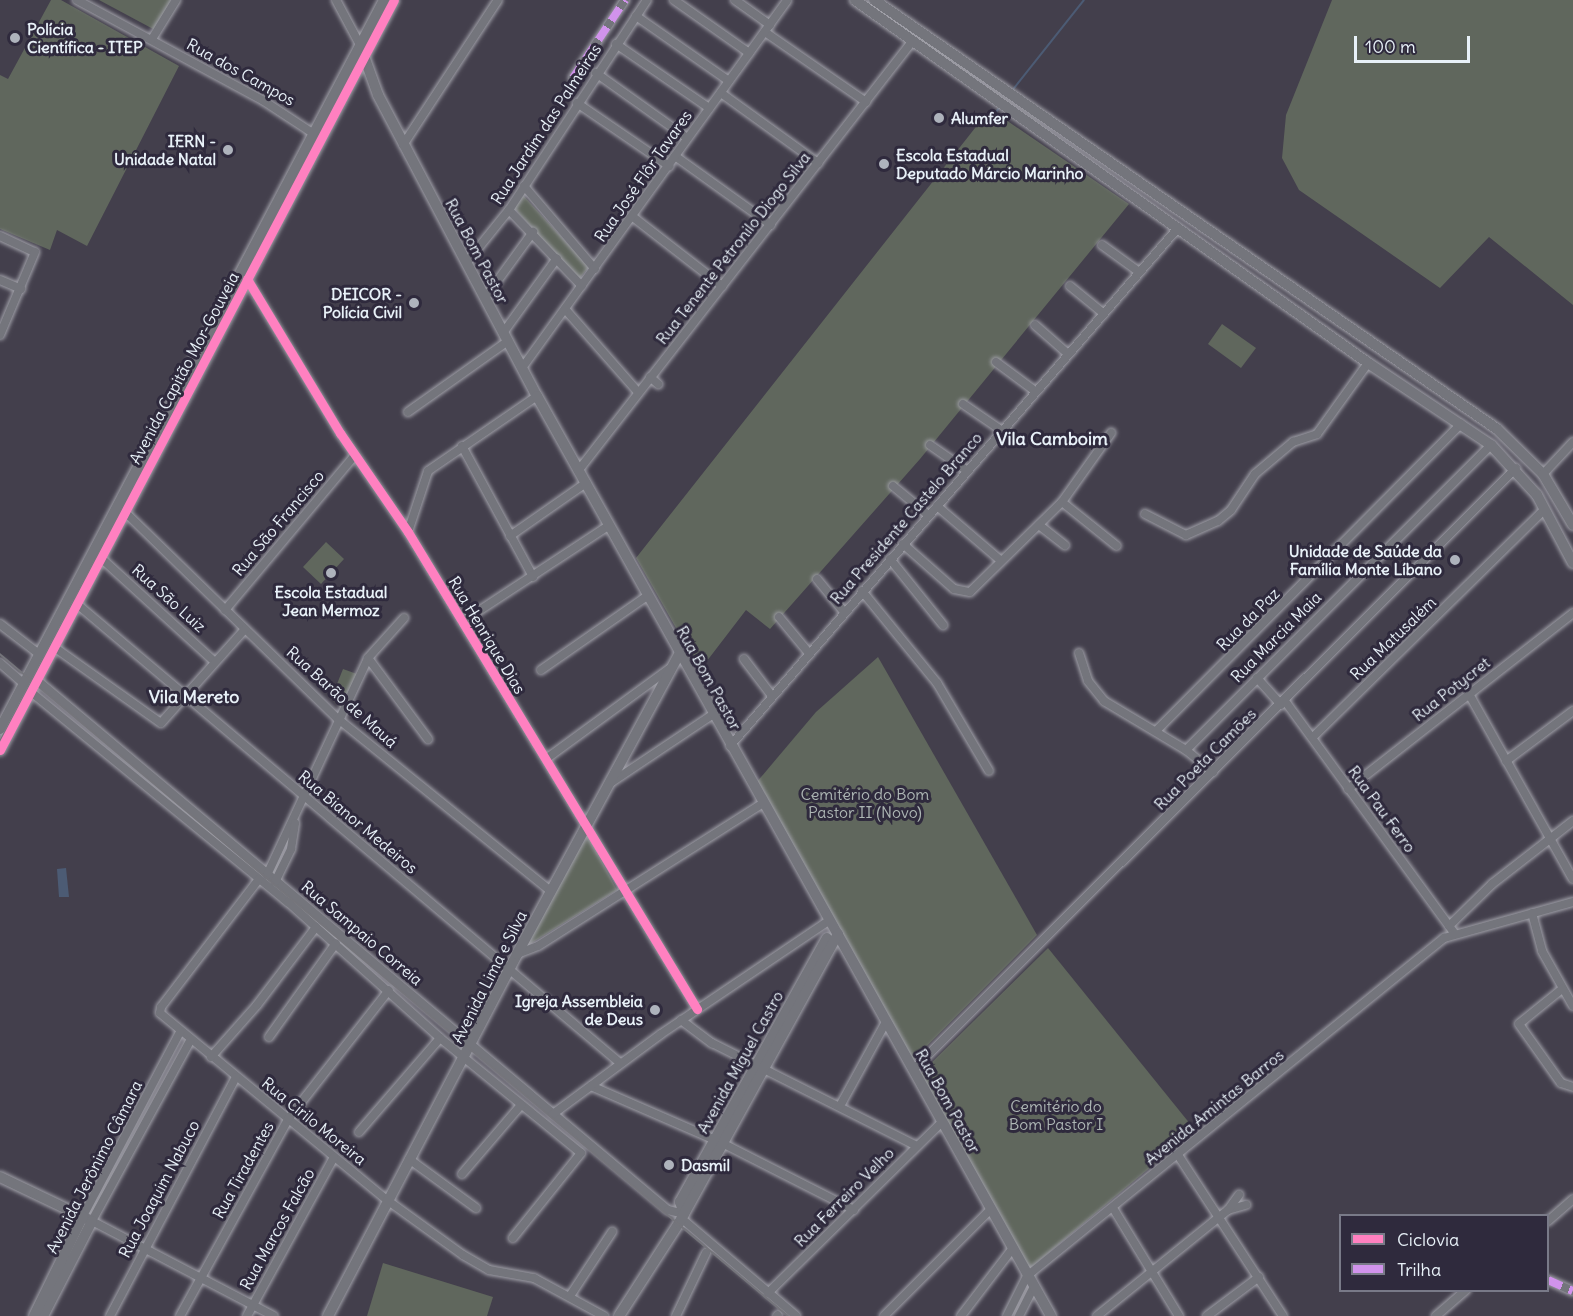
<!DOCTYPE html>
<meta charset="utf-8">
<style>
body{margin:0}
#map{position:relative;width:1573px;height:1316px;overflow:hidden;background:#433f4c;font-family:Delius,sans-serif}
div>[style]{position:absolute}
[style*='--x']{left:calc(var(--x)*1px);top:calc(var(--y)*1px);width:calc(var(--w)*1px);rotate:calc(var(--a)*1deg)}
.green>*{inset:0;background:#60675d}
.water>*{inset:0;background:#4c5b74}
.stream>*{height:2px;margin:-1px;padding:0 1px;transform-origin:1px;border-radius:1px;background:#4c5b74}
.roads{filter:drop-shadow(0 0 2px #a0a0a8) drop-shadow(0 0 2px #a0a0a8)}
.minor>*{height:8px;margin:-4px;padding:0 4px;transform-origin:4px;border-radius:4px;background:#74757c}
.major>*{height:10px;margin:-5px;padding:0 5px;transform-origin:5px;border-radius:5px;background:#74757c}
.tram>*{height:1.5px;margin:-0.75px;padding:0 0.75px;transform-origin:0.75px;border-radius:0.75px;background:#75757b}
.quiet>*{height:8px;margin-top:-4px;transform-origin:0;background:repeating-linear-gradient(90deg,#d193ec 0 15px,transparent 0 23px)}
.cycleway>*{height:9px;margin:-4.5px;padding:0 4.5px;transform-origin:4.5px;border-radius:4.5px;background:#ff80c0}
.dots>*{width:16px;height:16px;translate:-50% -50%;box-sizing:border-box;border:3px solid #2f2a3d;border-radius:50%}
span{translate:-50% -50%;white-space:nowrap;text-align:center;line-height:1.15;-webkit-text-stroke:6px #2f2a3d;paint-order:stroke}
.poi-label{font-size:16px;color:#e8f1f8;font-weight:700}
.left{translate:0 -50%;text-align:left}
.right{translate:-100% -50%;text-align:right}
.street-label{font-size:16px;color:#e8f1f8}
.park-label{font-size:16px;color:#adb6b4}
.neighbourhood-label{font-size:18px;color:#e8f1f8;font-weight:700}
.legend{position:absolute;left:1339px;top:1214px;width:210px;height:78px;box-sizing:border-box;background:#2f2a3d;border:2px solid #797a88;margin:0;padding:8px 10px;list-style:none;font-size:18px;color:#e8f1f8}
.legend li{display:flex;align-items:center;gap:12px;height:30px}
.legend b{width:30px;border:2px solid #797a88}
.scale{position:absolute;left:1354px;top:36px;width:116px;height:27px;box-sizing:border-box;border:3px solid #e8f1f8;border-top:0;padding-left:8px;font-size:18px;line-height:21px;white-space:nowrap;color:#e8f1f8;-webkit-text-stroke:4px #2f2a3d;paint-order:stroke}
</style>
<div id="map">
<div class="green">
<i style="clip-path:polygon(51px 0,61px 0,179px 66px,87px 246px,57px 230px,50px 250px,0 229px,0 75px,8px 79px)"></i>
<i style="clip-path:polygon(99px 0,171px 0,155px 30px)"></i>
<i style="clip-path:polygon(1332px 0,1573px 0,1573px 305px,1489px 237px,1440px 288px,1299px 190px,1282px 158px,1286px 115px)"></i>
<i style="clip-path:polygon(990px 109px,1129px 204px,920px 459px,770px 629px,746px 610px,700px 670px,636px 558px)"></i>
<i style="clip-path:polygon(522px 194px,589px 267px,579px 279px,513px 207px)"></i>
<i style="clip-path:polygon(1222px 324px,1256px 348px,1241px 368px,1208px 344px)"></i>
<i style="clip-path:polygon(326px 542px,344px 559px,321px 584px,303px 567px)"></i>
<i style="clip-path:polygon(878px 657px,1037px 935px,911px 1062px,756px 783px,816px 712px)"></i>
<i style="clip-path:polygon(343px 669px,357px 674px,341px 708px,331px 699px)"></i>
<i style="clip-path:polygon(587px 834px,617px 890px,527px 946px)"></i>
<i style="clip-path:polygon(1048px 948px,1195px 1130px,1028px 1270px,920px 1074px)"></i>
<i style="clip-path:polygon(383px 1263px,493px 1297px,487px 1316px,367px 1316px)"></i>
</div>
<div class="water">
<i style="clip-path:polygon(66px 868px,69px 897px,59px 897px,57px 869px)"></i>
</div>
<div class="stream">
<i style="--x:1011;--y:92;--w:117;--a:-51.6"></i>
<i style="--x:990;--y:119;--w:17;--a:-50"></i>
</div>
<div class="roads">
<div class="minor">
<i style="--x:77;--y:0;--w:213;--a:28.4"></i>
<i style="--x:264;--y:101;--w:60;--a:33.4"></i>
<i style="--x:336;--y:0;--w:51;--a:61.9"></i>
<i style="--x:674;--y:0;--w:92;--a:35.2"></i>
<i style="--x:735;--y:0;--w:43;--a:35.5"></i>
<i style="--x:636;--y:16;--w:113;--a:35"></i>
<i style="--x:765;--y:32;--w:123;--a:34.7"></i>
<i style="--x:152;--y:39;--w:46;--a:-58.4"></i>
<i style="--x:616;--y:44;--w:113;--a:34.5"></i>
<i style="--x:596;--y:73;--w:112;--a:35.5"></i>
<i style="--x:573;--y:78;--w:94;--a:-56.3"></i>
<i style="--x:721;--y:93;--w:120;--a:35.8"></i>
<i style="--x:577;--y:103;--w:112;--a:34.4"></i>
<i style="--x:403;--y:145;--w:173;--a:-56.8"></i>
<i style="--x:675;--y:156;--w:118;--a:35.7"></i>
<i style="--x:524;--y:186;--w:109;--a:49.5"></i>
<i style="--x:509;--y:210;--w:105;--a:46.2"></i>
<i style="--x:633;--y:217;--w:113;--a:37.8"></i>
<i style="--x:0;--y:236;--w:38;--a:25"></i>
<i style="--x:35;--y:252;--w:90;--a:112.9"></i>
<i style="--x:1102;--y:245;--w:46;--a:36.1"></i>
<i style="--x:467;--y:262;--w:67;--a:-51.1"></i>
<i style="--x:509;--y:210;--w:251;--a:-56.7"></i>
<i style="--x:247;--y:279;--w:180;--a:58.9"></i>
<i style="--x:340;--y:433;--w:120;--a:55.5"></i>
<i style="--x:408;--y:532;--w:558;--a:58.79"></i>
<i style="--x:0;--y:280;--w:23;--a:23"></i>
<i style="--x:1070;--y:286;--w:43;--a:39.3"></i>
<i style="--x:485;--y:298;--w:82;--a:-54"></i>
<i style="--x:565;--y:309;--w:111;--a:48.7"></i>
<i style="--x:1035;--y:325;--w:44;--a:41.3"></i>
<i style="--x:503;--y:333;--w:92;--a:-54.2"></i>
<i style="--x:996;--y:362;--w:49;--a:36.6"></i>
<i style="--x:522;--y:368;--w:453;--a:-54.2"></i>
<i style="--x:650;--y:377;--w:11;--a:41"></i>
<i style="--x:963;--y:404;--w:46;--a:34.4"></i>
<i style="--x:408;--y:412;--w:123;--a:-35.4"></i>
<i style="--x:930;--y:445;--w:44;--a:34.8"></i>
<i style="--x:462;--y:446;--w:149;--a:61.5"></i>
<i style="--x:578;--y:471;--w:542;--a:-52.12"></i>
<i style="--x:1543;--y:474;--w:44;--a:-46.8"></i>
<i style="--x:893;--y:486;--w:45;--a:39.6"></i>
<i style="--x:1062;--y:502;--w:70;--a:38.7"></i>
<i style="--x:937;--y:506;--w:83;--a:40.6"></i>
<i style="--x:125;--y:512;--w:296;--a:44.2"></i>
<i style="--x:337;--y:718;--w:275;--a:39"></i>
<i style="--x:1145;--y:514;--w:46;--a:27.1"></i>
<i style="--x:1186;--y:535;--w:35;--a:-24"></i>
<i style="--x:1218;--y:521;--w:17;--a:-40"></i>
<i style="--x:1231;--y:510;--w:43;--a:-56.3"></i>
<i style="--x:1255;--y:474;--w:50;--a:-40.1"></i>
<i style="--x:1293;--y:442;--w:25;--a:-18"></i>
<i style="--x:1317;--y:434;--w:87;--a:-54.3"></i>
<i style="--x:1039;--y:525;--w:33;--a:38"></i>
<i style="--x:408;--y:532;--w:64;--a:-71.8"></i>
<i style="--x:428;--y:471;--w:132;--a:-34.5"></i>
<i style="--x:510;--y:536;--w:93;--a:-34.9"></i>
<i style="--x:903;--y:544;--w:68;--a:41.4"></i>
<i style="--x:954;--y:589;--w:16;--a:11"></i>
<i style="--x:970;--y:592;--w:129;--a:-44.4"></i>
<i style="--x:1062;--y:502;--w:85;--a:-54.6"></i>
<i style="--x:101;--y:558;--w:154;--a:42.4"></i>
<i style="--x:890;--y:559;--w:85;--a:51.2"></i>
<i style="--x:817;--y:579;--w:43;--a:50.7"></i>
<i style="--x:862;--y:591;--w:119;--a:50.8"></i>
<i style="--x:937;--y:683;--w:102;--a:59.4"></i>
<i style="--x:77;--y:604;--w:711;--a:40.21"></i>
<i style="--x:225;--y:610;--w:201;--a:-50"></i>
<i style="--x:779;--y:617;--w:45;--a:50.4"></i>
<i style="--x:462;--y:622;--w:175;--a:-33.3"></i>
<i style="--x:0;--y:624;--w:49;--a:37.6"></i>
<i style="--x:54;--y:647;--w:131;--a:35.4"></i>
<i style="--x:161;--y:723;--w:126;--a:-48.2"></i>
<i style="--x:1079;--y:653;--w:29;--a:72"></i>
<i style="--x:1088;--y:681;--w:26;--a:51"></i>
<i style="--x:1104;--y:701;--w:96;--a:30.9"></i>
<i style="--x:1186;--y:750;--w:35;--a:39"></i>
<i style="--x:368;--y:658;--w:101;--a:53.5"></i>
<i style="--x:744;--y:659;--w:46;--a:52.9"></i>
<i style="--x:0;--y:663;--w:32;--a:41"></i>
<i style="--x:541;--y:670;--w:129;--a:-34.9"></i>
<i style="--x:1257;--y:678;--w:36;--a:48"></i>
<i style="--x:37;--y:680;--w:824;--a:40.03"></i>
<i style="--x:668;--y:1210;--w:16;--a:14"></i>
<i style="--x:31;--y:692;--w:332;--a:39.3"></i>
<i style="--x:288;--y:902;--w:204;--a:41.8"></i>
<i style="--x:440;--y:1038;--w:182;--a:39.2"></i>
<i style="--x:581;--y:1153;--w:109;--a:128.7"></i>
<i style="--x:1469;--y:694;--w:212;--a:60.7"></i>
<i style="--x:1285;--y:701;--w:288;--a:53.9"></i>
<i style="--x:1156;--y:731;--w:433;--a:-45.2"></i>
<i style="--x:1313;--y:737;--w:325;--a:-44.5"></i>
<i style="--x:730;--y:746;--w:683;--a:-49.15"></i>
<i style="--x:1186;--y:750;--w:431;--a:-45"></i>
<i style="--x:546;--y:759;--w:152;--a:-36.2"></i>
<i style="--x:1506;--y:761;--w:84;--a:-36.7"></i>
<i style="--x:609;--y:784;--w:124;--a:-33.8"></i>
<i style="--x:1348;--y:789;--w:286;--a:-38"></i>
<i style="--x:267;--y:875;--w:239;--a:-65"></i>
<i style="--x:368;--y:658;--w:54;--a:-48"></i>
<i style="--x:259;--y:879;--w:161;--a:127.4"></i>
<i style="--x:161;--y:1007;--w:6;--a:99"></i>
<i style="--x:160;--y:1013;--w:294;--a:39.5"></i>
<i style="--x:387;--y:1200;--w:94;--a:35.9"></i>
<i style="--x:463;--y:1255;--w:30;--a:30"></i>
<i style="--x:489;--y:1270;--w:46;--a:10.1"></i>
<i style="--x:534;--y:1278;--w:80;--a:28.5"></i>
<i style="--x:275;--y:882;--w:37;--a:-64"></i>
<i style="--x:291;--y:849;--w:26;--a:-81"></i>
<i style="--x:1532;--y:913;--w:39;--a:75"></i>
<i style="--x:1542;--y:951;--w:63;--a:60.6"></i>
<i style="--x:1449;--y:926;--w:60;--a:-44.3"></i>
<i style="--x:1492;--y:884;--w:103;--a:-37.9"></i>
<i style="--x:517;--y:954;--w:22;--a:-21"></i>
<i style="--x:538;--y:946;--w:267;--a:-32.4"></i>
<i style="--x:1562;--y:989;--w:55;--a:140.9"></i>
<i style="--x:1519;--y:1024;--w:72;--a:54.6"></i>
<i style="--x:1561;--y:1083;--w:13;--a:18"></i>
<i style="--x:681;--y:1020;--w:39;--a:37"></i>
<i style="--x:712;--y:1043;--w:229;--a:26.7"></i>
<i style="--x:269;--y:1037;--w:115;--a:-54.5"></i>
<i style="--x:190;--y:1041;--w:205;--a:118.6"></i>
<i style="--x:92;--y:1221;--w:205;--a:27.6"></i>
<i style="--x:211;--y:1057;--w:69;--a:-48.5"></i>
<i style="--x:257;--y:1005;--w:98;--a:-52.9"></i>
<i style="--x:913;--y:1070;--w:852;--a:-44.95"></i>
<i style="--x:591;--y:1086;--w:143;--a:23.5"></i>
<i style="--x:722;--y:1143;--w:148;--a:26.9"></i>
<i style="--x:840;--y:1106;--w:96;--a:-61.3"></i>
<i style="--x:553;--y:1114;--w:134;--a:-36.5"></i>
<i style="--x:661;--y:1034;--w:204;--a:-34"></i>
<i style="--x:359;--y:1132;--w:124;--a:-49.2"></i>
<i style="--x:1178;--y:1155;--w:192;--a:56.9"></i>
<i style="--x:409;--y:1159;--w:83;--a:36.2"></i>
<i style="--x:462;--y:1174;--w:91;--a:-49.5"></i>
<i style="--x:1113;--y:1208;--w:127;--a:58.6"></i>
<i style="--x:1228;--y:1210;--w:19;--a:-16"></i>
<i style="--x:83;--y:1216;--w:208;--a:-62.2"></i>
<i style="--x:681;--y:1218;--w:151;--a:40.4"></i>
<i style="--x:1548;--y:1221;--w:33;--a:-41"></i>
<i style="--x:1548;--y:1280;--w:27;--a:24"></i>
<i style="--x:768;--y:1293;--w:244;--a:-44.5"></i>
<i style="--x:570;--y:1296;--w:77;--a:-56.7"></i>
<i style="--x:110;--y:1316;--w:270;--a:-62.2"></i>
<i style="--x:180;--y:1316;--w:226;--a:-61.2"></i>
<i style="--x:289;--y:1118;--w:162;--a:-52"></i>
<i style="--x:247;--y:1316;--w:181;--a:-61.3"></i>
<i style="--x:676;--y:1316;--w:70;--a:-64.5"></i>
<i style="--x:777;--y:1316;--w:1;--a:-45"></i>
<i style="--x:884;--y:1316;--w:151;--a:-45"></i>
<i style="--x:961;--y:1316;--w:86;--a:-52.6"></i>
<i style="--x:1007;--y:1316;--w:45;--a:-63.4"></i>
<i style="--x:1027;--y:1276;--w:537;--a:-39.03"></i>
<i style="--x:1444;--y:938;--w:134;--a:-15.6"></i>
<i style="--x:1019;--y:1316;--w:33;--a:-63"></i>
<i style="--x:1097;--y:1316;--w:169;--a:-39"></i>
<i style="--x:1228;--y:1210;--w:19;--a:-54"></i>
<i style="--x:1207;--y:1316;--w:65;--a:-36.9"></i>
<i style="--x:1436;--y:1316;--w:40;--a:-41"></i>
</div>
<div class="major">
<i style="--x:855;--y:0;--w:628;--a:35.28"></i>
<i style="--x:1368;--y:363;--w:148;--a:33.7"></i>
<i style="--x:1491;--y:445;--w:68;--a:47.4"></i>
<i style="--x:1537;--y:495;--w:77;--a:62.1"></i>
<i style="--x:874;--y:0;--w:756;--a:34.55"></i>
<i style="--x:1497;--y:429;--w:64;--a:44.4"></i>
<i style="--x:1543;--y:474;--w:59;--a:59.5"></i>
<i style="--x:360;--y:45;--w:53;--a:70.2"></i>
<i style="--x:378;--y:95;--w:340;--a:62.2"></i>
<i style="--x:537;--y:396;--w:1054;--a:60.81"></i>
<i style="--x:0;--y:729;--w:824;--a:-62.22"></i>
<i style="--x:0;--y:750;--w:847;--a:-62.29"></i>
<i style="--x:0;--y:1177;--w:102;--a:25.6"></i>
<i style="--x:92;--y:1221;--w:107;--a:117.3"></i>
<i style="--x:684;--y:1214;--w:13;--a:-108"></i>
<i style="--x:680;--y:1202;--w:302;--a:-60.9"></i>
<i style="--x:34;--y:1316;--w:111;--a:-63.9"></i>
<i style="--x:328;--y:1316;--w:408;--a:-62.4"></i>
<i style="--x:517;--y:954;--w:341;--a:-61.6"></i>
<i style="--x:619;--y:1316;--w:111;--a:-57.2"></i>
<i style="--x:679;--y:1223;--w:330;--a:-61.2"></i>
</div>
</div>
<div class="tram">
<i style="--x:0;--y:654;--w:1029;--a:40.03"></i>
</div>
<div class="quiet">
<i style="--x:573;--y:78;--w:94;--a:-56.3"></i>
<i style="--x:1548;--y:1280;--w:27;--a:24"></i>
</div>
<div class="cycleway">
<i style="--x:247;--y:279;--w:180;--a:58.9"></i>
<i style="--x:340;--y:433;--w:120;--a:55.5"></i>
<i style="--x:408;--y:532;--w:558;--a:58.79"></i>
<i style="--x:0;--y:750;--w:847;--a:-62.29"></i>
</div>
<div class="dots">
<i style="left:15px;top:38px;background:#aeb3bc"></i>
<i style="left:939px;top:118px;background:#aeb3bc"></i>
<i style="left:228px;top:150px;background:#aeb3bc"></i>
<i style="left:884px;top:164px;background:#aeb3bc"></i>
<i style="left:414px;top:303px;background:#aeb3bc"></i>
<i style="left:1455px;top:560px;background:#aeb3bc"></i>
<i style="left:331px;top:573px;background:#aeb3bc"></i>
<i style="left:655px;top:1010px;background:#aeb3bc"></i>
<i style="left:669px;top:1165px;background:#aeb3bc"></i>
</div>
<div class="poi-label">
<span class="left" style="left:27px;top:38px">Polícia<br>Científica - ITEP</span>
<span class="left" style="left:951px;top:118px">Alumfer</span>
<span class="right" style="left:216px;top:150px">IERN -<br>Unidade Natal</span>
<span class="left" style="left:896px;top:164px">Escola Estadual<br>Deputado Márcio Marinho</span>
<span class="right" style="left:402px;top:303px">DEICOR -<br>Polícia Civil</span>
<span class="right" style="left:1442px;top:560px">Unidade de Saúde da<br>Família Monte Líbano</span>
<span style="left:331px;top:601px">Escola Estadual<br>Jean Mermoz</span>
<span class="right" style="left:643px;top:1010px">Igreja Assembleia<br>de Deus</span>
<span class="left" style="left:681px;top:1165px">Dasmil</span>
</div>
<div class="street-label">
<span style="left:241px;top:72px;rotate:29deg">Rua dos Campos</span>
<span style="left:546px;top:124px;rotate:-57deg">Rua Jardim das Palmeiras</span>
<span style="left:643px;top:176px;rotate:-55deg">Rua José Flôr Tavares</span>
<span style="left:733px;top:248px;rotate:-52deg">Rua Tenente Petronilo Diogo Silva</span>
<span style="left:477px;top:251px;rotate:62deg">Rua Bom Pastor</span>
<span style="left:184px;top:368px;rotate:-62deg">Avenida Capitão Mor-Gouveia</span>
<span style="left:906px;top:518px;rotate:-49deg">Rua Presidente Castelo Branco</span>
<span style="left:278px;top:523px;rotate:-50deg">Rua São Francisco</span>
<span style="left:169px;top:598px;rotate:42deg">Rua São Luiz</span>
<span style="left:1248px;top:619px;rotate:-45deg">Rua da Paz</span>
<span style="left:487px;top:635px;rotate:59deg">Rua Henrique Dias</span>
<span style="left:1276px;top:637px;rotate:-45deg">Rua Marcia Maia</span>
<span style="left:1393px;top:638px;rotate:-44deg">Rua Matusalém</span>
<span style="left:709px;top:678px;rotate:61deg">Rua Bom Pastor</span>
<span style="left:1451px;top:689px;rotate:-38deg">Rua Potycret</span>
<span style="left:342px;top:697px;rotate:42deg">Rua Barão de Mauá</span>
<span style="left:1205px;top:759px;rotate:-45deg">Rua Poeta Camões</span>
<span style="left:1382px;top:809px;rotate:54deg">Rua Pau Ferro</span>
<span style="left:358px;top:822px;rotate:40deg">Rua Bianor Medeiros</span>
<span style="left:362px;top:933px;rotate:40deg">Rua Sampaio Correia</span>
<span style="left:489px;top:977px;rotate:-63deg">Avenida Lima e Silva</span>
<span style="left:740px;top:1062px;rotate:-61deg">Avenida Miguel Castro</span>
<span style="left:948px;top:1101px;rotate:61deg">Rua Bom Pastor</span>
<span style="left:1214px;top:1107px;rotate:-39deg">Avenida Amintas Barros</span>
<span style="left:314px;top:1121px;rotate:39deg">Rua Cirilo Moreira</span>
<span style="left:94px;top:1167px;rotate:-63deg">Avenida Jerônimo Câmara</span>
<span style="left:243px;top:1170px;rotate:-61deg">Rua Tiradentes</span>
<span style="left:159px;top:1189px;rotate:-62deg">Rua Joaquim Nabuco</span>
<span style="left:844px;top:1197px;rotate:-45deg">Rua Ferreiro Velho</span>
<span style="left:277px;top:1229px;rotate:-61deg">Rua Marcos Falcão</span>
</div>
<div class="park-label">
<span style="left:865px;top:803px">Cemitério do Bom<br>Pastor II (Novo)</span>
<span style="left:1056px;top:1115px">Cemitério do<br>Bom Pastor I</span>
</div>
<div class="neighbourhood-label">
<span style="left:1052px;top:439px">Vila Camboim</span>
<span style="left:194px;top:697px">Vila Mereto</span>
</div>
<ul class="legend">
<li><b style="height:8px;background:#ff80c0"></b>Ciclovia</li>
<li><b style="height:8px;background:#d193ec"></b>Trilha</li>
</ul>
<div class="scale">100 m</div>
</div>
